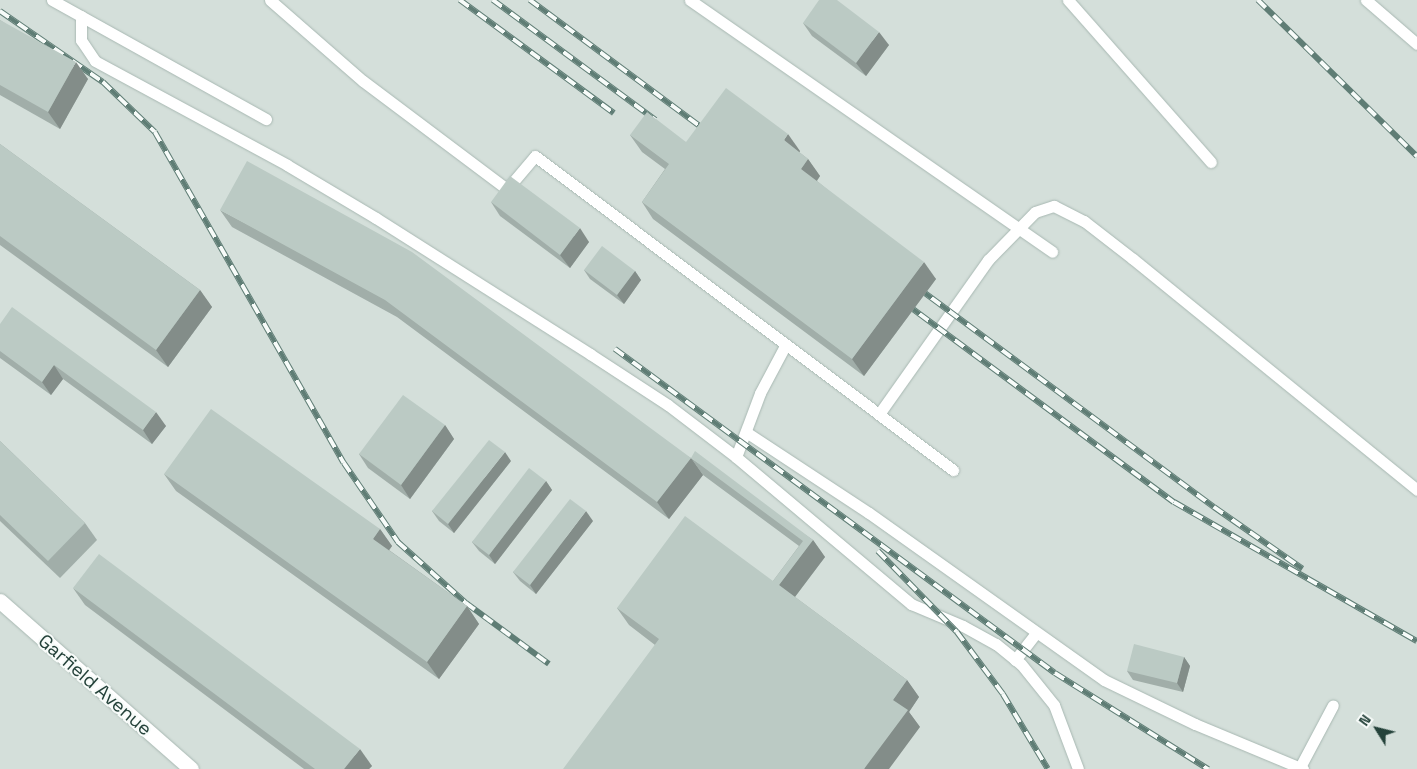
<!DOCTYPE html>
<style>
body{margin:0}
#map{position:relative;width:1417px;height:769px;overflow:hidden;background:#e6efeb;font-family:"Space Grotesk",sans-serif}
div>[style]{position:absolute}
[style*='--x']{left:calc(var(--x)*1px);top:calc(var(--y)*1px);width:calc(var(--w)*1px);rotate:calc(var(--a)*1deg)}
.built>*{inset:0;background:#d4dfda}
.roads{filter:drop-shadow(0 0 1px #a8b8b2) drop-shadow(0 0 1px #a8b8b2)}
.service>*{height:11px;margin:-5.5px;padding:0 5.5px;transform-origin:5.5px;border-radius:5.5px;background:#fff}
.minor>*{height:15px;margin:-7.5px;padding:0 7.5px;transform-origin:7.5px;border-radius:7.5px;background:#fff}
.rail>*{height:5.5px;margin-top:-2.75px;transform-origin:0;background:repeating-linear-gradient(90deg,#f7fbf9 0 11px,#5f7d75 0 22px);box-sizing:border-box;border-block:1px solid #5f7d75}
.wall>*{inset:0;background:#a1aea9}
.shaded-wall>*{inset:0;background:#838d89}
.building>*{inset:0;background:#bbcac4}
span{translate:-50% -50%;white-space:nowrap;text-align:center;line-height:1.15;-webkit-text-stroke:4px #f7fbf9;paint-order:stroke}
.street-label{font-size:19px;color:#24423a}
.north{position:absolute;left:1352px;top:704px;width:50px;height:50px;-webkit-text-stroke:4px #f7fbf9;paint-order:stroke;rotate:306deg;font-size:14px;font-weight:700;line-height:20px;text-align:center;color:#24423a}
.north::after{content:'';display:block;margin:auto;width:18px;height:22px;background:#24423a;clip-path:polygon(50% 0,100% 100%,50% 72%,0 100%)}
</style>
<div id="map">
<div class="built">
<i style="clip-path:polygon(0 0,1417px 0,1417px 769px,0 769px)"></i>
</div>
<div class="roads">
<div class="service">
<i style="--x:52;--y:0;--w:245;--a:29.1"></i>
<i style="--x:270;--y:0;--w:123;--a:41.1"></i>
<i style="--x:363;--y:81;--w:180;--a:36.9"></i>
<i style="--x:507;--y:189;--w:43;--a:-49.7"></i>
<i style="--x:535;--y:156;--w:523;--a:36.91"></i>
<i style="--x:690;--y:0;--w:441;--a:34.8"></i>
<i style="--x:1068;--y:0;--w:216;--a:48.6"></i>
<i style="--x:1366;--y:0;--w:67;--a:40.8"></i>
<i style="--x:81;--y:16;--w:24;--a:90"></i>
<i style="--x:81;--y:40;--w:25;--a:56"></i>
<i style="--x:95;--y:61;--w:218;--a:28.4"></i>
<i style="--x:287;--y:165;--w:104;--a:30.8"></i>
<i style="--x:376;--y:218;--w:254;--a:32.4"></i>
<i style="--x:590;--y:354;--w:93;--a:33.2"></i>
<i style="--x:668;--y:405;--w:86;--a:37.4"></i>
<i style="--x:736;--y:457;--w:229;--a:40"></i>
<i style="--x:911;--y:604;--w:56;--a:22.9"></i>
<i style="--x:963;--y:626;--w:38;--a:29"></i>
<i style="--x:996;--y:644;--w:32;--a:39"></i>
<i style="--x:1021;--y:664;--w:53;--a:51.2"></i>
<i style="--x:1054;--y:705;--w:68;--a:69.4"></i>
<i style="--x:879;--y:414;--w:189;--a:-54.7"></i>
<i style="--x:988;--y:260;--w:67;--a:-45.6"></i>
<i style="--x:1035;--y:212;--w:20;--a:-18"></i>
<i style="--x:1054;--y:206;--w:34;--a:27"></i>
<i style="--x:1084;--y:221;--w:62;--a:37.8"></i>
<i style="--x:1133;--y:259;--w:366;--a:39.1"></i>
<i style="--x:746;--y:432;--w:147;--a:33.4"></i>
<i style="--x:869;--y:513;--w:288;--a:35.4"></i>
<i style="--x:1104;--y:680;--w:101;--a:25.8"></i>
<i style="--x:1195;--y:724;--w:117;--a:22.6"></i>
<i style="--x:736;--y:457;--w:68;--a:-69.4"></i>
<i style="--x:760;--y:393;--w:55;--a:-62"></i>
<i style="--x:1015;--y:660;--w:34;--a:-52"></i>
<i style="--x:1299;--y:769;--w:72;--a:-62"></i>
</div>
<div class="minor">
<i style="--x:0;--y:601;--w:254;--a:41.3"></i>
</div>
</div>
<div class="rail">
<i style="--x:460;--y:0;--w:191;--a:36.3"></i>
<i style="--x:493;--y:0;--w:202;--a:36.4"></i>
<i style="--x:530;--y:0;--w:223;--a:36.6"></i>
<i style="--x:1258;--y:0;--w:223;--a:44.5"></i>
<i style="--x:0;--y:11;--w:125;--a:34.6"></i>
<i style="--x:103;--y:82;--w:72;--a:43.9"></i>
<i style="--x:155;--y:132;--w:381;--a:60.3"></i>
<i style="--x:344;--y:463;--w:96;--a:55.6"></i>
<i style="--x:398;--y:542;--w:91;--a:41.9"></i>
<i style="--x:466;--y:603;--w:103;--a:36.3"></i>
<i style="--x:914;--y:285;--w:373;--a:36.5"></i>
<i style="--x:1214;--y:507;--w:108;--a:34.9"></i>
<i style="--x:902;--y:301;--w:338;--a:36.5"></i>
<i style="--x:1174;--y:502;--w:280;--a:29.8"></i>
<i style="--x:615;--y:349;--w:546;--a:36.37"></i>
<i style="--x:1055;--y:673;--w:181;--a:32.1"></i>
<i style="--x:878;--y:551;--w:113;--a:45.7"></i>
<i style="--x:957;--y:632;--w:77;--a:53.4"></i>
<i style="--x:1003;--y:694;--w:87;--a:59"></i>
</div>
<div class="wall">
<i style="clip-path:polygon(0 20px,88px 79px,60px 129px,0 95px)"></i>
<i style="clip-path:polygon(803px 23px,889px 45px,866px 76px,812px 36px)"></i>
<i style="clip-path:polygon(630px 135px,686px 142px,800px 151px,799px 152px,808px 159px,820px 176px,817px 181px,936px 279px,864px 376px,653px 219px,642px 202px,665px 169px,642px 152px)"></i>
<i style="clip-path:polygon(0 144px,200px 290px,212px 307px,168px 367px,0 245px)"></i>
<i style="clip-path:polygon(491px 202px,589px 242px,570px 268px,500px 216px)"></i>
<i style="clip-path:polygon(220px 210px,691px 458px,703px 475px,669px 519px,397px 317px,232px 227px)"></i>
<i style="clip-path:polygon(584px 270px,635px 271px,641px 280px,624px 304px,590px 279px)"></i>
<i style="clip-path:polygon(0 324px,166px 426px,152px 444px,63px 379px,51px 395px,0 358px)"></i>
<i style="clip-path:polygon(445px 425px,454px 439px,410px 499px,368px 468px,359px 454px)"></i>
<i style="clip-path:polygon(0 441px,85px 523px,97px 540px,60px 578px,0 521px)"></i>
<i style="clip-path:polygon(691px 458px,813px 540px,825px 557px,795px 597px,907px 680px,919px 697px,909px 712px,920px 727px,655px 645px,629px 625px,617px 608px,773px 581px,799px 546px,703px 475px)"></i>
<i style="clip-path:polygon(511px 461px,454px 533px,439px 521px,432px 511px)"></i>
<i style="clip-path:polygon(164px 474px,380px 529px,392px 546px,389px 550px,467px 606px,479px 624px,439px 679px,176px 491px)"></i>
<i style="clip-path:polygon(546px 481px,552px 490px,495px 564px,479px 551px,472px 542px)"></i>
<i style="clip-path:polygon(593px 521px,536px 594px,520px 581px,513px 572px)"></i>
<i style="clip-path:polygon(73px 588px,372px 766px,369px 769px,304px 769px,85px 605px)"></i>
<i style="clip-path:polygon(1184px 657px,1190px 666px,1183px 692px,1133px 680px,1127px 671px)"></i>
</div>
<div class="shaded-wall">
<i style="clip-path:polygon(879px 32px,889px 45px,866px 76px,856px 63px)"></i>
<i style="clip-path:polygon(76px 62px,88px 79px,60px 129px,48px 112px)"></i>
<i style="clip-path:polygon(788px 134px,800px 151px,796px 158px,784px 140px)"></i>
<i style="clip-path:polygon(808px 159px,820px 176px,813px 186px,801px 169px)"></i>
<i style="clip-path:polygon(580px 228px,589px 242px,570px 268px,560px 255px)"></i>
<i style="clip-path:polygon(924px 262px,936px 279px,864px 376px,852px 359px)"></i>
<i style="clip-path:polygon(635px 271px,641px 280px,624px 304px,617px 295px)"></i>
<i style="clip-path:polygon(200px 290px,212px 307px,168px 367px,156px 350px)"></i>
<i style="clip-path:polygon(54px 365px,63px 379px,51px 395px,42px 382px)"></i>
<i style="clip-path:polygon(156px 412px,166px 426px,152px 444px,143px 430px)"></i>
<i style="clip-path:polygon(445px 425px,454px 439px,410px 499px,401px 485px)"></i>
<i style="clip-path:polygon(505px 452px,511px 461px,454px 533px,448px 524px)"></i>
<i style="clip-path:polygon(691px 458px,703px 475px,669px 519px,657px 502px)"></i>
<i style="clip-path:polygon(546px 481px,552px 490px,495px 564px,489px 555px)"></i>
<i style="clip-path:polygon(586px 511px,593px 521px,536px 594px,530px 585px)"></i>
<i style="clip-path:polygon(380px 529px,392px 546px,385px 556px,373px 539px)"></i>
<i style="clip-path:polygon(813px 540px,825px 557px,791px 602px,779px 585px)"></i>
<i style="clip-path:polygon(467px 606px,479px 624px,439px 679px,427px 662px)"></i>
<i style="clip-path:polygon(1184px 657px,1190px 666px,1183px 692px,1177px 683px)"></i>
<i style="clip-path:polygon(907px 680px,919px 697px,909px 712px,920px 727px,889px 769px,864px 769px,893px 700px)"></i>
<i style="clip-path:polygon(360px 749px,372px 766px,369px 769px,344px 769px)"></i>
</div>
<div class="building">
<i style="clip-path:polygon(819px 0,837px 0,879px 32px,856px 63px,803px 23px)"></i>
<i style="clip-path:polygon(0 20px,76px 62px,48px 112px,0 85px)"></i>
<i style="clip-path:polygon(726px 88px,788px 134px,784px 140px,808px 159px,801px 169px,924px 262px,852px 359px,642px 202px,669px 164px,630px 135px,647px 112px,686px 142px)"></i>
<i style="clip-path:polygon(0 144px,200px 290px,156px 350px,0 236px)"></i>
<i style="clip-path:polygon(247px 161px,412px 252px,691px 458px,657px 502px,385px 300px,220px 210px)"></i>
<i style="clip-path:polygon(510px 176px,580px 228px,560px 255px,491px 202px)"></i>
<i style="clip-path:polygon(602px 246px,635px 271px,617px 295px,584px 270px)"></i>
<i style="clip-path:polygon(12px 307px,156px 412px,143px 430px,54px 365px,42px 382px,0 351px,0 324px)"></i>
<i style="clip-path:polygon(403px 395px,445px 425px,401px 485px,359px 454px)"></i>
<i style="clip-path:polygon(211px 409px,380px 529px,373px 539px,467px 606px,427px 662px,164px 474px)"></i>
<i style="clip-path:polygon(489px 440px,505px 452px,448px 524px,432px 511px)"></i>
<i style="clip-path:polygon(0 441px,85px 523px,48px 561px,0 515px)"></i>
<i style="clip-path:polygon(695px 451px,813px 540px,779px 585px,907px 680px,893px 700px,908px 710px,864px 769px,563px 769px,659px 639px,617px 608px,685px 516px,773px 581px,803px 541px,691px 458px)"></i>
<i style="clip-path:polygon(529px 468px,546px 481px,489px 555px,472px 542px)"></i>
<i style="clip-path:polygon(570px 499px,586px 511px,530px 585px,513px 572px)"></i>
<i style="clip-path:polygon(99px 554px,360px 749px,344px 769px,315px 769px,73px 588px)"></i>
<i style="clip-path:polygon(1134px 644px,1184px 657px,1177px 683px,1127px 671px)"></i>
</div>
<div class="street-label">
<span style="left:95px;top:685px;rotate:41deg">Garfield Avenue</span>
</div>
<div class="north">N</div>
</div>
